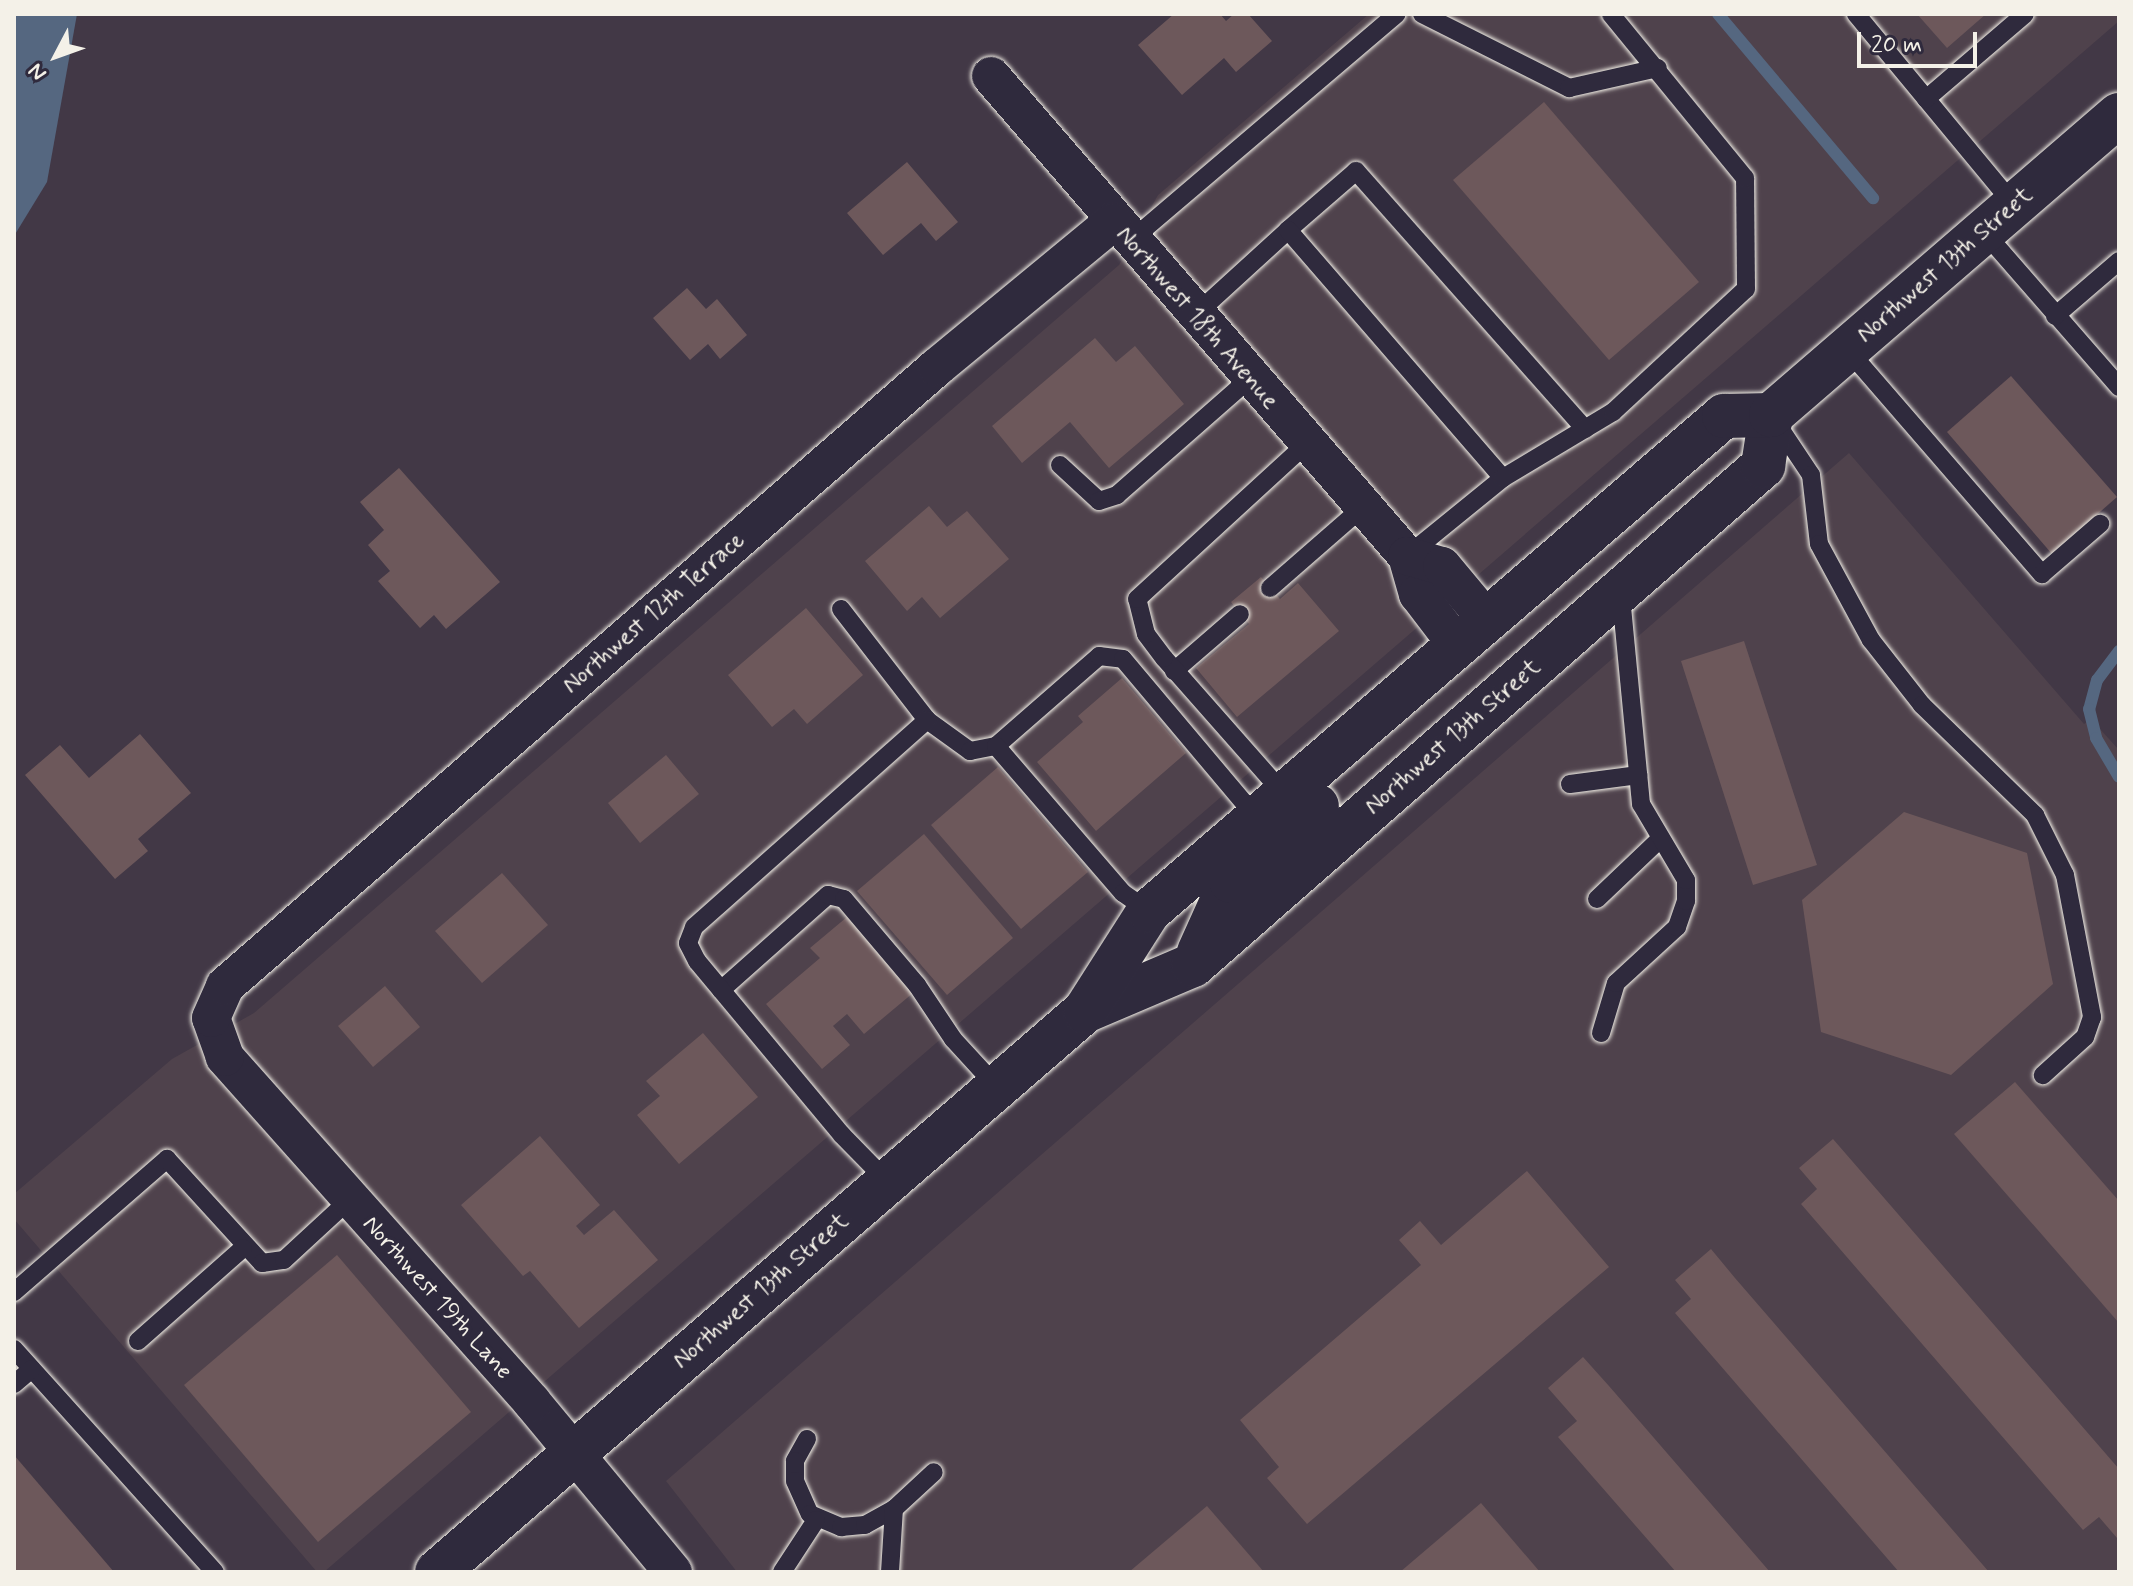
<!DOCTYPE html>
<style>
body{margin:0}
#map{position:relative;width:2133px;height:1586px;overflow:hidden;background:#423846;font-family:Mynerve,sans-serif}
div>[style]{position:absolute}
[style*='--x']{left:calc(var(--x)*1px);top:calc(var(--y)*1px);width:calc(var(--w)*1px);rotate:calc(var(--a)*1deg)}
.built>*{inset:0;background:#4f424c}
.water>*{inset:0;background:#556780}
.stream>*{height:12px;margin:-6px;padding:0 6px;transform-origin:6px;border-radius:6px;background:#556780}
.building>*{inset:0;background:#6d585b}
.roads{filter:drop-shadow(0 0 2px #f4f1e8) drop-shadow(0 0 2px #f4f1e8)}
.lane>*{height:18px;margin:-9px;padding:0 9px;transform-origin:9px;border-radius:9px;background:#2f2a3d}
.street>*{height:38px;margin:-19px;padding:0 19px;transform-origin:19px;border-radius:19px;background:#2f2a3d}
.primary>*{height:44px;margin:-22px;padding:0 22px;transform-origin:22px;border-radius:22px;background:#2f2a3d}
span{translate:-50% -50%;white-space:nowrap;text-align:center;line-height:1.15;-webkit-text-stroke:7px #2f2a3d;paint-order:stroke}
.street-label{font-size:24px;color:#f4f1e8}
.frame{position:absolute;inset:0;border:16px solid #f4f1e8;pointer-events:none}
.north{position:absolute;left:16px;top:16px;width:80px;height:80px;-webkit-text-stroke:6px #2f2a3d;paint-order:stroke;rotate:229deg;font-size:22px;font-weight:700;line-height:32px;text-align:center;color:#f4f1e8}
.north::after{content:'';display:block;margin:auto;width:28px;height:36px;background:#f4f1e8;clip-path:polygon(50% 0,100% 100%,50% 72%,0 100%)}
.scale{position:absolute;left:1857px;top:32px;width:120px;height:36px;box-sizing:border-box;border:4px solid #f4f1e8;border-top:0;padding-left:10px;font-size:24px;line-height:28px;white-space:nowrap;color:#f4f1e8;-webkit-text-stroke:6px #2f2a3d;paint-order:stroke}
</style>
<div id="map">
<div class="built">
<i style="clip-path:polygon(1369px 14px,2119px 14px,2119px 21px,324px 1572px,317px 1572px,14px 1219px,14px 1194px,172px 1059px,254px 1013px,1119px 265px,1158px 195px)"></i>
<i style="clip-path:polygon(1849px 453px,2084px 724px,2091px 719px,2119px 750px,2119px 1572px,737px 1572px,666px 1481px)"></i>
</div>
<div class="water">
<i style="clip-path:polygon(14px 14px,77px 14px,47px 182px,14px 236px)"></i>
</div>
<div class="stream">
<i style="--x:1718;--y:14;--w:241;--a:49.9"></i>
<i style="--x:2119;--y:651;--w:36;--a:127"></i>
<i style="--x:2097;--y:680;--w:30;--a:105"></i>
<i style="--x:2089;--y:709;--w:30;--a:76"></i>
<i style="--x:2096;--y:738;--w:45;--a:59.5"></i>
</div>
<div class="building">
<i style="clip-path:polygon(1174px 14px,1220px 14px,1226px 21px,1234px 14px,1248px 14px,1272px 41px,1236px 72px,1224px 58px,1182px 95px,1138px 45px)"></i>
<i style="clip-path:polygon(1917px 14px,1986px 14px,1947px 48px)"></i>
<i style="clip-path:polygon(1544px 102px,1699px 282px,1609px 360px,1453px 180px)"></i>
<i style="clip-path:polygon(907px 162px,958px 222px,936px 241px,921px 223px,883px 255px,847px 213px)"></i>
<i style="clip-path:polygon(687px 288px,706px 309px,717px 299px,747px 335px,720px 359px,708px 344px,690px 360px,653px 318px)"></i>
<i style="clip-path:polygon(1095px 338px,1116px 362px,1135px 346px,1184px 404px,1109px 468px,1070px 422px,1022px 463px,992px 426px)"></i>
<i style="clip-path:polygon(2011px 376px,2117px 497px,2052px 554px,1947px 432px)"></i>
<i style="clip-path:polygon(399px 468px,500px 582px,446px 629px,434px 615px,420px 628px,378px 581px,390px 571px,368px 545px,384px 530px,360px 502px)"></i>
<i style="clip-path:polygon(929px 506px,947px 527px,967px 511px,1009px 559px,940px 618px,922px 597px,907px 611px,865px 561px)"></i>
<i style="clip-path:polygon(1261px 577px,1280px 599px,1298px 583px,1339px 631px,1237px 717px,1196px 668px,1249px 624px,1231px 602px)"></i>
<i style="clip-path:polygon(806px 608px,863px 675px,807px 724px,794px 709px,772px 727px,728px 675px)"></i>
<i style="clip-path:polygon(1744px 641px,1817px 865px,1753px 885px,1681px 661px)"></i>
<i style="clip-path:polygon(1122px 678px,1186px 753px,1096px 831px,1037px 762px,1083px 722px,1078px 716px)"></i>
<i style="clip-path:polygon(140px 734px,191px 793px,138px 839px,148px 851px,115px 879px,25px 775px,60px 745px,89px 778px)"></i>
<i style="clip-path:polygon(666px 755px,699px 794px,640px 843px,608px 803px)"></i>
<i style="clip-path:polygon(998px 767px,1088px 872px,1021px 929px,931px 825px)"></i>
<i style="clip-path:polygon(1904px 812px,2027px 853px,2053px 984px,1951px 1075px,1821px 1032px,1802px 900px)"></i>
<i style="clip-path:polygon(924px 834px,1013px 938px,947px 995px,857px 891px)"></i>
<i style="clip-path:polygon(502px 873px,548px 925px,482px 983px,435px 931px)"></i>
<i style="clip-path:polygon(847px 917px,913px 993px,864px 1034px,847px 1014px,833px 1026px,850px 1045px,822px 1069px,766px 1004px,820px 958px,810px 948px)"></i>
<i style="clip-path:polygon(385px 986px,420px 1027px,373px 1067px,338px 1026px)"></i>
<i style="clip-path:polygon(703px 1033px,758px 1097px,679px 1164px,637px 1115px,660px 1096px,646px 1081px)"></i>
<i style="clip-path:polygon(2015px 1082px,2119px 1201px,2119px 1323px,1954px 1134px)"></i>
<i style="clip-path:polygon(540px 1136px,600px 1205px,576px 1226px,584px 1235px,614px 1210px,658px 1260px,579px 1328px,530px 1271px,523px 1276px,461px 1205px)"></i>
<i style="clip-path:polygon(1833px 1139px,2119px 1469px,2117px 1538px,2099px 1517px,2083px 1530px,1801px 1204px,1817px 1189px,1799px 1168px)"></i>
<i style="clip-path:polygon(1527px 1171px,1609px 1267px,1307px 1524px,1267px 1478px,1279px 1467px,1240px 1420px,1421px 1265px,1399px 1240px,1420px 1221px,1441px 1245px)"></i>
<i style="clip-path:polygon(1711px 1249px,1735px 1278px,1989px 1572px,1899px 1572px,1675px 1313px,1691px 1299px,1675px 1280px)"></i>
<i style="clip-path:polygon(337px 1255px,471px 1412px,318px 1542px,184px 1385px)"></i>
<i style="clip-path:polygon(1583px 1357px,1609px 1386px,1770px 1572px,1676px 1572px,1558px 1437px,1577px 1421px,1548px 1388px)"></i>
<i style="clip-path:polygon(14px 1455px,114px 1572px,14px 1572px)"></i>
<i style="clip-path:polygon(1481px 1503px,1540px 1572px,1400px 1572px)"></i>
<i style="clip-path:polygon(1207px 1506px,1264px 1572px,1129px 1572px)"></i>
</div>
<div class="roads">
<div class="lane">
<i style="--x:1422;--y:14;--w:165;--a:26.7"></i>
<i style="--x:1569;--y:88;--w:91;--a:-12.7"></i>
<i style="--x:1856;--y:14;--w:248;--a:50.4"></i>
<i style="--x:1926;--y:99;--w:130;--a:-40.6"></i>
<i style="--x:1288;--y:230;--w:90;--a:-40.9"></i>
<i style="--x:1356;--y:171;--w:345;--a:48.4"></i>
<i style="--x:1984;--y:232;--w:206;--a:48.9"></i>
<i style="--x:1130;--y:241;--w:350;--a:-40.4"></i>
<i style="--x:1195;--y:315;--w:126;--a:-42.4"></i>
<i style="--x:1288;--y:230;--w:328;--a:49.1"></i>
<i style="--x:2055;--y:316;--w:84;--a:-40.7"></i>
<i style="--x:1847;--y:349;--w:298;--a:49.1"></i>
<i style="--x:2042;--y:574;--w:77;--a:-40.8"></i>
<i style="--x:1777;--y:424;--w:61;--a:56.3"></i>
<i style="--x:1811;--y:475;--w:69;--a:83.4"></i>
<i style="--x:1819;--y:544;--w:109;--a:61.6"></i>
<i style="--x:1871;--y:640;--w:83;--a:51.9"></i>
<i style="--x:1922;--y:705;--w:158;--a:44.2"></i>
<i style="--x:2035;--y:815;--w:67;--a:63.4"></i>
<i style="--x:2065;--y:875;--w:145;--a:79.2"></i>
<i style="--x:2092;--y:1017;--w:21;--a:109"></i>
<i style="--x:2085;--y:1037;--w:57;--a:137.9"></i>
<i style="--x:1060;--y:465;--w:53;--a:42.7"></i>
<i style="--x:1099;--y:501;--w:19;--a:-18"></i>
<i style="--x:1117;--y:495;--w:177;--a:-41.3"></i>
<i style="--x:1407;--y:556;--w:124;--a:-39.1"></i>
<i style="--x:1503;--y:478;--w:128;--a:-31"></i>
<i style="--x:1613;--y:412;--w:181;--a:-42.8"></i>
<i style="--x:1746;--y:289;--w:111;--a:-90.5"></i>
<i style="--x:1745;--y:178;--w:212;--a:-129.3"></i>
<i style="--x:1270;--y:588;--w:125;--a:-41.1"></i>
<i style="--x:841;--y:609;--w:140;--a:52.2"></i>
<i style="--x:927;--y:720;--w:53;--a:35.8"></i>
<i style="--x:970;--y:751;--w:26;--a:-11"></i>
<i style="--x:996;--y:746;--w:137;--a:-41.1"></i>
<i style="--x:1099;--y:656;--w:24;--a:7"></i>
<i style="--x:1123;--y:659;--w:208;--a:49.9"></i>
<i style="--x:1174;--y:671;--w:87;--a:-40.8"></i>
<i style="--x:996;--y:746;--w:194;--a:49.2"></i>
<i style="--x:1123;--y:893;--w:32;--a:35"></i>
<i style="--x:1570;--y:784;--w:69;--a:-7.5"></i>
<i style="--x:1284;--y:794;--w:181;--a:-131.4"></i>
<i style="--x:1164;--y:658;--w:30;--a:-127"></i>
<i style="--x:1146;--y:634;--w:36;--a:-104"></i>
<i style="--x:1137;--y:599;--w:231;--a:-42.5"></i>
<i style="--x:1597;--y:899;--w:87;--a:-43.6"></i>
<i style="--x:721;--y:990;--w:143;--a:-41.6"></i>
<i style="--x:828;--y:895;--w:16;--a:14"></i>
<i style="--x:844;--y:899;--w:113;--a:49.7"></i>
<i style="--x:917;--y:985;--w:65;--a:56.3"></i>
<i style="--x:953;--y:1039;--w:65;--a:47.5"></i>
<i style="--x:1601;--y:1033;--w:52;--a:-73.3"></i>
<i style="--x:1616;--y:983;--w:83;--a:-42.6"></i>
<i style="--x:1677;--y:927;--w:28;--a:-71"></i>
<i style="--x:1686;--y:901;--w:21;--a:-90"></i>
<i style="--x:1686;--y:880;--w:88;--a:-120.6"></i>
<i style="--x:1641;--y:804;--w:209;--a:-95.5"></i>
<i style="--x:888;--y:1182;--w:66;--a:-134.4"></i>
<i style="--x:842;--y:1135;--w:226;--a:-129.8"></i>
<i style="--x:697;--y:961;--w:20;--a:-117"></i>
<i style="--x:688;--y:943;--w:17;--a:-69"></i>
<i style="--x:694;--y:927;--w:312;--a:-41.6"></i>
<i style="--x:14;--y:1292;--w:203;--a:-41"></i>
<i style="--x:167;--y:1159;--w:141;--a:47.6"></i>
<i style="--x:262;--y:1263;--w:22;--a:-8"></i>
<i style="--x:284;--y:1260;--w:87;--a:-42.7"></i>
<i style="--x:138;--y:1341;--w:140;--a:-41.5"></i>
<i style="--x:14;--y:1349;--w:300;--a:48"></i>
<i style="--x:14;--y:1384;--w:23;--a:-40"></i>
<i style="--x:807;--y:1439;--w:25;--a:119"></i>
<i style="--x:795;--y:1461;--w:20;--a:90"></i>
<i style="--x:795;--y:1481;--w:36;--a:66"></i>
<i style="--x:810;--y:1514;--w:34;--a:23"></i>
<i style="--x:841;--y:1527;--w:24;--a:-5"></i>
<i style="--x:865;--y:1525;--w:33;--a:-29"></i>
<i style="--x:894;--y:1509;--w:54;--a:-42.8"></i>
<i style="--x:782;--y:1572;--w:62;--a:-56.8"></i>
<i style="--x:890;--y:1572;--w:63;--a:-86.4"></i>
</div>
<div class="street">
<i style="--x:991;--y:76;--w:635;--a:49.09"></i>
<i style="--x:1407;--y:556;--w:40;--a:74"></i>
<i style="--x:1418;--y:594;--w:64;--a:52.6"></i>
<i style="--x:1407;--y:556;--w:36;--a:16"></i>
<i style="--x:1442;--y:566;--w:70;--a:50.2"></i>
<i style="--x:673;--y:1572;--w:221;--a:-129.7"></i>
<i style="--x:532;--y:1402;--w:462;--a:-131.7"></i>
<i style="--x:225;--y:1057;--w:41;--a:-109.7"></i>
<i style="--x:211;--y:1018;--w:35;--a:-66"></i>
<i style="--x:225;--y:986;--w:943;--a:-41"></i>
<i style="--x:937;--y:367;--w:228;--a:-39.5"></i>
</div>
<div class="primary">
<i style="--x:1199;--y:952;--w:78;--a:-65.7"></i>
<i style="--x:1231;--y:881;--w:114;--a:-41.1"></i>
<i style="--x:1085;--y:1011;--w:117;--a:-23.1"></i>
<i style="--x:1193;--y:965;--w:758;--a:-41.2"></i>
<i style="--x:1763;--y:466;--w:52;--a:-81.1"></i>
<i style="--x:437;--y:1572;--w:857;--a:-40.88"></i>
<i style="--x:1085;--y:1011;--w:119;--a:-57.4"></i>
<i style="--x:1149;--y:911;--w:759;--a:-40.72"></i>
<i style="--x:1724;--y:416;--w:47;--a:-1.2"></i>
<i style="--x:1771;--y:415;--w:459;--a:-40.8"></i>
</div>
</div>
<div class="street-label">
<span style="left:1945px;top:265px;rotate:-41deg">Northwest 13th Street</span>
<span style="left:1197px;top:318px;rotate:49deg">Northwest 18th Avenue</span>
<span style="left:654px;top:613px;rotate:-41deg">Northwest 12th Terrace</span>
<span style="left:1453px;top:737px;rotate:-41deg">Northwest 13th Street</span>
<span style="left:761px;top:1291px;rotate:-41deg">Northwest 13th Street</span>
<span style="left:437px;top:1298px;rotate:48deg">Northwest 19th Lane</span>
</div>
<div class="frame"></div>
<div class="north">N</div>
<div class="scale">20 m</div>
</div>
